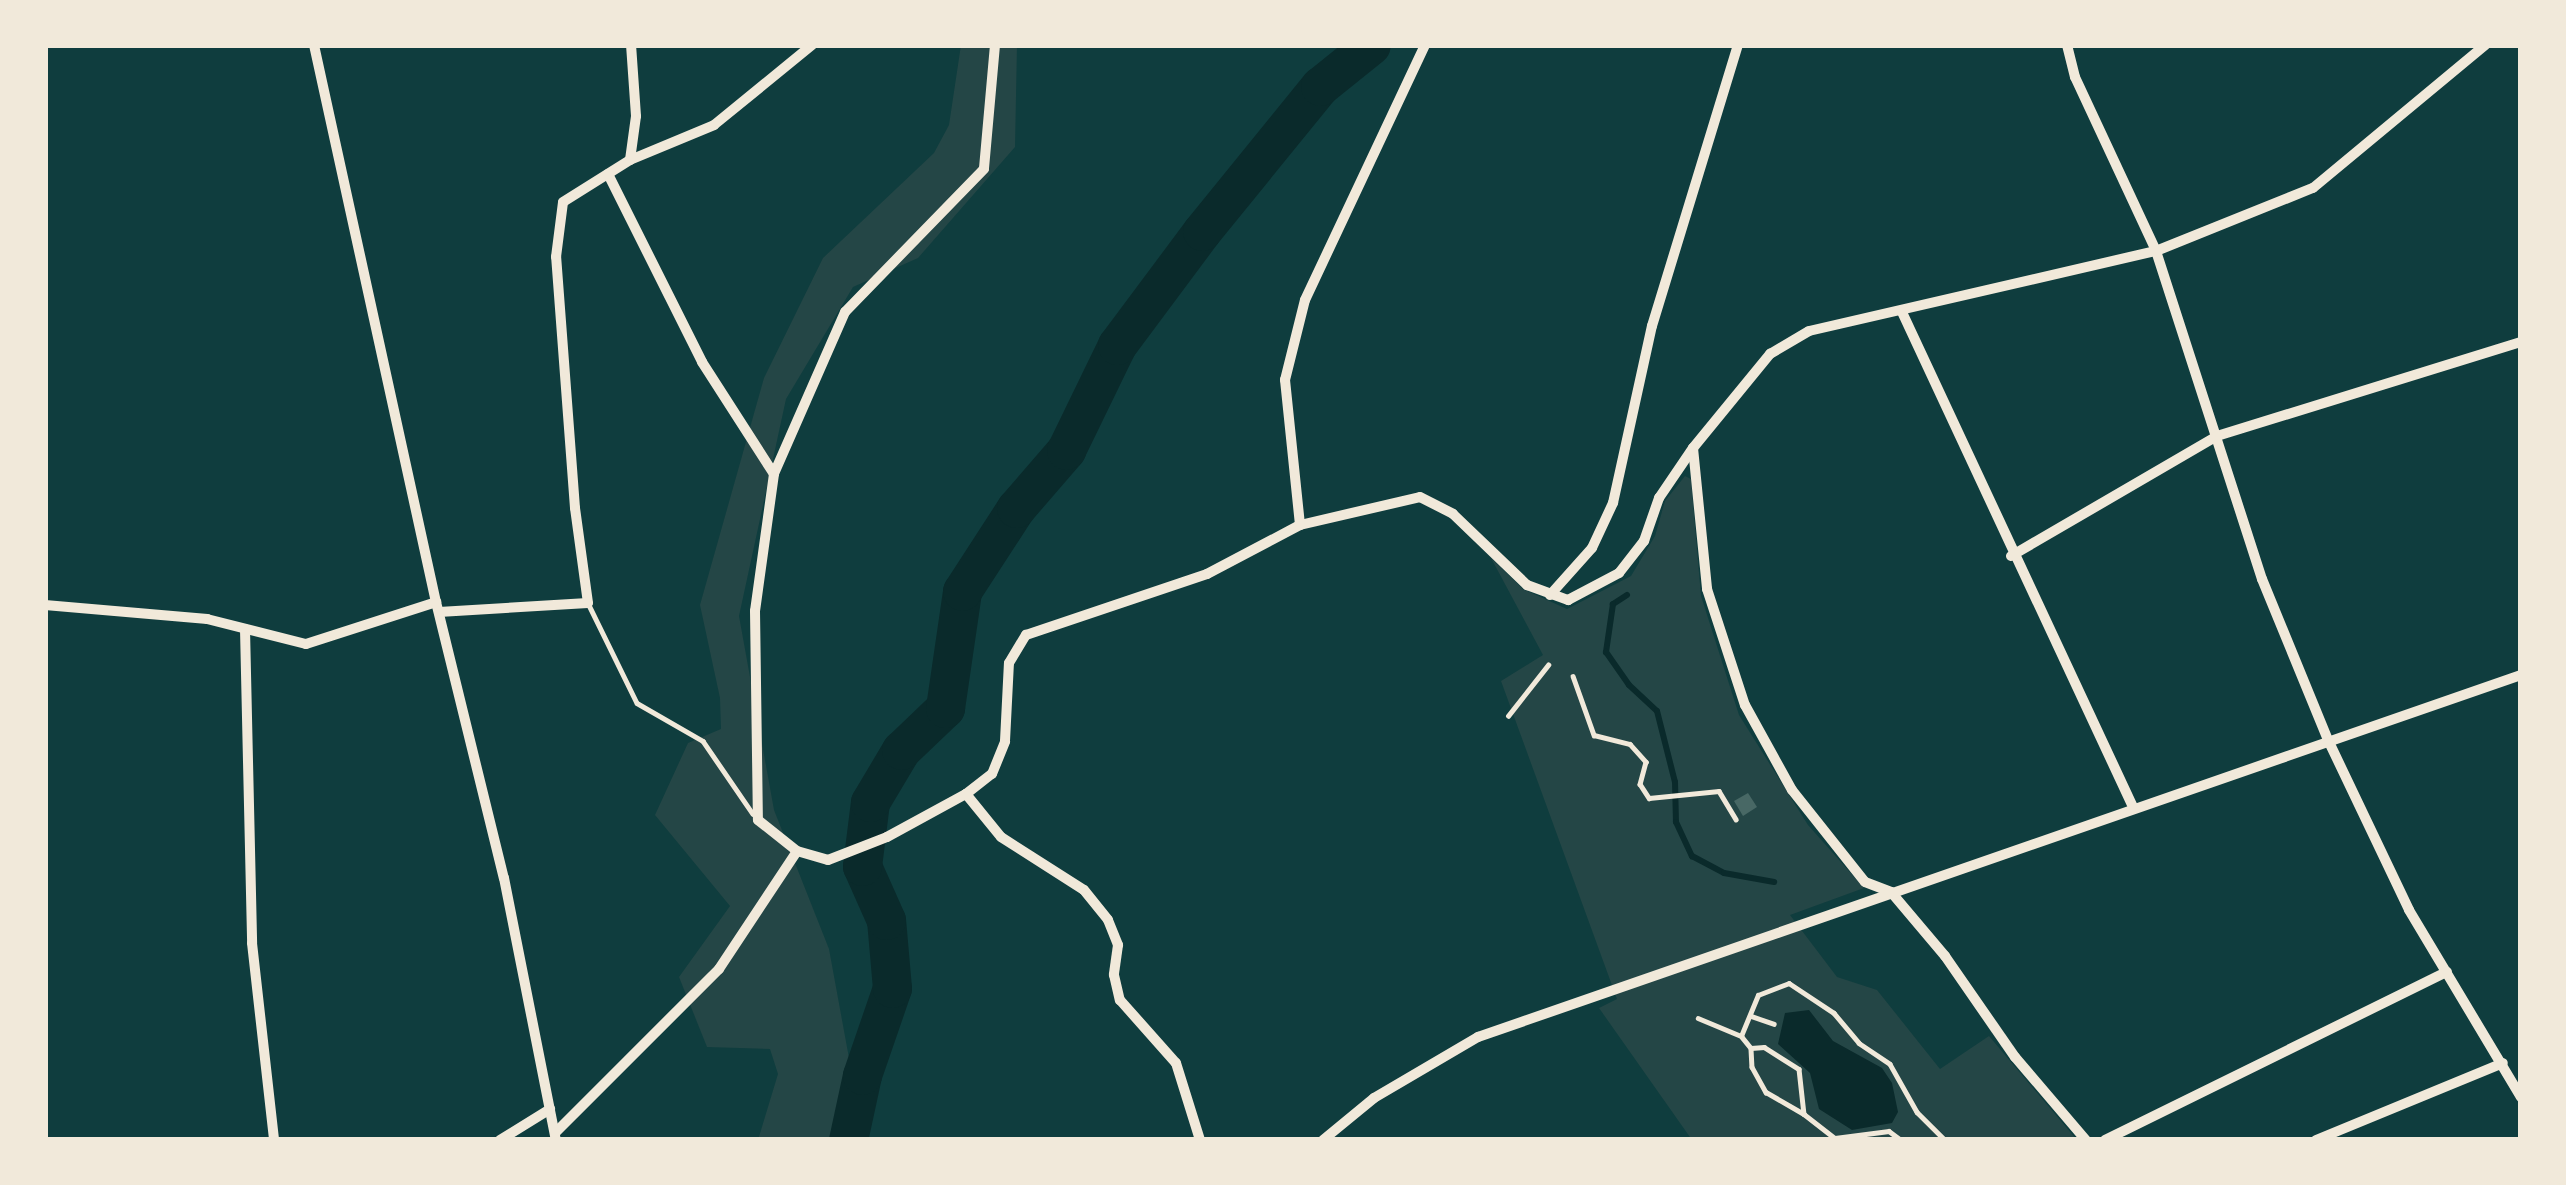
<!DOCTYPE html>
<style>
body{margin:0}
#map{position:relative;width:2566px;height:1185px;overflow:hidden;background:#0f3d3e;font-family:"Exo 2",sans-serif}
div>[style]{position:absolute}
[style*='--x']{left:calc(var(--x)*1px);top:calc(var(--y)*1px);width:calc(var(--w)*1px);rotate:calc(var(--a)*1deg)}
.green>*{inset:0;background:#244646}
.water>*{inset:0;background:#0a2a2b}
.stream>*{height:6px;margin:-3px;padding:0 3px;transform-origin:3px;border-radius:3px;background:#0a2a2b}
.river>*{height:39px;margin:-19.5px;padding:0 19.5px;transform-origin:19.5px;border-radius:19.5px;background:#0a2a2b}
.building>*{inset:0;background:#486865}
.path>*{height:4.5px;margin:-2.25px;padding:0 2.25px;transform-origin:2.25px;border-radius:2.25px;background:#f1e9da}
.service>*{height:4.5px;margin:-2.25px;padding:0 2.25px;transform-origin:2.25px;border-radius:2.25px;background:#f1e9da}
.minor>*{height:10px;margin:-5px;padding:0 5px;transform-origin:5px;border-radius:5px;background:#f1e9da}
span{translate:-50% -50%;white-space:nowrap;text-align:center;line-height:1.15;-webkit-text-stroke:12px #f1e9da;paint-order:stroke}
.frame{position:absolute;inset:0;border:48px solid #f1e9da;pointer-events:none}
</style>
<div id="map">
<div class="green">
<i style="clip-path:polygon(961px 45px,1017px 45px,1015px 147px,918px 258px,853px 287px,786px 399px,739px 616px,774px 810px,829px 949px,851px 1069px,847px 1140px,758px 1140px,778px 1074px,770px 1049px,707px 1047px,679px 977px,730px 906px,655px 815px,688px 743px,721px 729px,720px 698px,700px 605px,764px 378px,823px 258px,934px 153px,949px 125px)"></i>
<i style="clip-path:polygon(1685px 476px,1691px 479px,1701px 596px,1739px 715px,1808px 825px,1864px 888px,1790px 915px,1837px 977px,1877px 990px,1940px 1069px,1989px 1036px,2077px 1140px,1692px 1140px,1599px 1008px,1617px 999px,1501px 681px,1543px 655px,1491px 558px,1523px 589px,1567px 609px,1631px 576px,1655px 536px,1665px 501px)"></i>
</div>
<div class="water">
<i style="clip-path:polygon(1809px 1010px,1833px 1041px,1882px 1068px,1892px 1083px,1898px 1112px,1892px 1123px,1852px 1130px,1819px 1109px,1810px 1073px,1778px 1044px,1785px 1013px)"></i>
</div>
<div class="stream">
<i style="--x:1627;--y:595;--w:17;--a:147"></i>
<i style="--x:1613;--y:604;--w:49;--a:98.3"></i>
<i style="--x:1606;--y:652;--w:40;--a:55.1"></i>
<i style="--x:1629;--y:685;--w:38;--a:43"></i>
<i style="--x:1657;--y:711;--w:73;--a:75.8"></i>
<i style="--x:1675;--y:782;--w:40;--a:88.6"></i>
<i style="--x:1676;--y:822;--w:38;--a:65"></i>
<i style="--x:1692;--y:856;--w:36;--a:28"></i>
<i style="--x:1724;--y:873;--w:51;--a:10.2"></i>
</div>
<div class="river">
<i style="--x:848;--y:1140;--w:66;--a:-77.8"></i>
<i style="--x:862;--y:1075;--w:92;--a:-71"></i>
<i style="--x:892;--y:988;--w:68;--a:-95"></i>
<i style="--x:886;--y:920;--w:59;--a:-114"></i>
<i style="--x:862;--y:866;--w:64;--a:-82.9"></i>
<i style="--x:870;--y:802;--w:61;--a:-59.2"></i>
<i style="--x:901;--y:750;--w:61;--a:-43.7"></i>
<i style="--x:945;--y:708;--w:118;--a:-81.7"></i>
<i style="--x:962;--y:591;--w:99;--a:-57"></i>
<i style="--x:1016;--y:508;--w:77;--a:-49.2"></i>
<i style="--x:1066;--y:450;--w:117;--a:-64.1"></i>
<i style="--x:1117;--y:345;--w:142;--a:-53.3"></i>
<i style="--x:1202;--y:231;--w:187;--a:-50.9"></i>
<i style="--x:1320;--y:86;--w:65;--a:-38.8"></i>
</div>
<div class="building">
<i style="clip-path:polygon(1748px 793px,1757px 807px,1743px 816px,1734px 801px)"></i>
</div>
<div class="path">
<i style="--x:1573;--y:676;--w:63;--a:70.4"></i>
<i style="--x:1594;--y:735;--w:37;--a:14"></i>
<i style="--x:1630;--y:744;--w:24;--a:48"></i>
<i style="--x:1646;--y:762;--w:23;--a:105"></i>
<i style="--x:1640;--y:784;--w:17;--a:57"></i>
<i style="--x:1649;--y:798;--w:70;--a:-5.7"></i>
<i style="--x:1719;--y:791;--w:33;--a:59"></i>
<i style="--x:1508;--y:716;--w:65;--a:-51.9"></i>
<i style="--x:1751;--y:1016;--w:24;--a:19"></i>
<i style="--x:1698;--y:1018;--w:47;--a:22.7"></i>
<i style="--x:1741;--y:1036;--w:44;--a:-67.5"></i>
<i style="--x:1758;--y:995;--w:33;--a:-21"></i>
<i style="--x:1789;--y:983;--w:54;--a:33.7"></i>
<i style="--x:1834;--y:1013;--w:39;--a:50"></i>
<i style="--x:1859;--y:1043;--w:37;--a:34"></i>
<i style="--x:1890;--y:1064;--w:55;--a:60.6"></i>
<i style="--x:1917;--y:1112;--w:40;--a:45"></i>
<i style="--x:1742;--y:1037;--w:14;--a:51"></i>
<i style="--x:1751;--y:1048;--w:13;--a:-4"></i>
<i style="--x:1764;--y:1047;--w:41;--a:32.2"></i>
<i style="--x:1799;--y:1069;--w:45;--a:83.7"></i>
<i style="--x:1804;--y:1114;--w:39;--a:38"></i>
<i style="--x:1835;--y:1138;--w:54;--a:-7.4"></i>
<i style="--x:1889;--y:1131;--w:15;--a:37"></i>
<i style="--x:1751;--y:1049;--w:18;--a:87"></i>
<i style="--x:1752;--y:1067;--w:29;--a:61"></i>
<i style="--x:1766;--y:1092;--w:44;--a:30.1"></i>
</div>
<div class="service">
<i style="--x:588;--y:603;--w:111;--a:63.9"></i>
<i style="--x:637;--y:703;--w:76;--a:29.9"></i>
<i style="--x:703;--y:741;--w:88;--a:55.6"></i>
</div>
<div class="minor">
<i style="--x:314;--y:45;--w:570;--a:77.65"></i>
<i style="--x:436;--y:602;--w:284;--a:76.2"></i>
<i style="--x:504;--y:878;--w:267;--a:78.8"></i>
<i style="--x:995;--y:45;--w:124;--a:95.1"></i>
<i style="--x:984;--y:169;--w:199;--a:134.2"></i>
<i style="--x:845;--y:312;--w:177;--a:113.7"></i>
<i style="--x:774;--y:474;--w:138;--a:97.9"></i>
<i style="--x:755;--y:611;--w:209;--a:89.2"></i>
<i style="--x:758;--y:820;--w:50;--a:38.5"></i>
<i style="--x:797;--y:851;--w:32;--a:16"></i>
<i style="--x:828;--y:860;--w:63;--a:-21.3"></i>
<i style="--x:887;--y:837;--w:90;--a:-28.6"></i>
<i style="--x:966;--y:794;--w:33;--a:-38"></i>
<i style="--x:992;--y:774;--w:35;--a:-68"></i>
<i style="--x:1005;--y:741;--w:78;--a:-87.1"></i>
<i style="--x:1009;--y:663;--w:33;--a:-59"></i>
<i style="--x:1026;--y:635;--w:191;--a:-18.6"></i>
<i style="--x:1207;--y:574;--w:105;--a:-27.8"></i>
<i style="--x:1300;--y:525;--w:123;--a:-13.1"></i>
<i style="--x:1420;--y:497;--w:37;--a:27"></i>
<i style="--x:1453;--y:514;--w:103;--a:43.8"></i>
<i style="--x:1527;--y:585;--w:44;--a:20.1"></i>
<i style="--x:1568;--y:600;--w:58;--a:-27.9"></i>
<i style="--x:1619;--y:573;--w:41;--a:-52"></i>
<i style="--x:1644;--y:541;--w:46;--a:-70.8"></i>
<i style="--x:1659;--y:498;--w:60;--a:-55.8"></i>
<i style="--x:1693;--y:448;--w:122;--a:-50.7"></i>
<i style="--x:1770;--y:354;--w:45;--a:-30.5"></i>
<i style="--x:1809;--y:331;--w:356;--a:-13"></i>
<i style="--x:2156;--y:251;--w:169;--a:-21.9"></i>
<i style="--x:2313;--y:188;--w:224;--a:-39.7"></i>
<i style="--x:2067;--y:45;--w:33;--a:76"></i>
<i style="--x:2075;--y:77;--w:192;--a:65"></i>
<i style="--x:2156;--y:251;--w:345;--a:72.1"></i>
<i style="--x:2262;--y:579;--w:176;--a:67.7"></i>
<i style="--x:2329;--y:742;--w:186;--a:64.5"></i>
<i style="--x:2409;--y:910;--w:218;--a:59.1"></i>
<i style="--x:630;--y:160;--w:44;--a:-82.2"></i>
<i style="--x:636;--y:116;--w:71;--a:-94"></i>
<i style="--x:608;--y:174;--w:210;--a:63.4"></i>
<i style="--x:702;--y:362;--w:133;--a:57.3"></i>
<i style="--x:1902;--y:312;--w:548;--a:64.98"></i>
<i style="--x:1693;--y:448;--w:142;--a:84.3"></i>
<i style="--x:1707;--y:589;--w:122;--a:71.9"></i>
<i style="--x:1745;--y:705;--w:97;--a:61.1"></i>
<i style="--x:1792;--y:790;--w:117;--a:51.6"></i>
<i style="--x:1865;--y:882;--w:28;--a:21"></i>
<i style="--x:1891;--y:892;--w:84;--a:49.8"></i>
<i style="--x:1945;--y:956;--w:123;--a:55.3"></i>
<i style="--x:2015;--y:1057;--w:109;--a:49.5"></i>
<i style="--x:1300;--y:525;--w:146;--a:-95.9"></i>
<i style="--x:1285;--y:380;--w:82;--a:-76"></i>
<i style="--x:1305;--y:300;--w:282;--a:-64.8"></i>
<i style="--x:2011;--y:556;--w:238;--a:-30.2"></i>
<i style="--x:2217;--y:436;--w:318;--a:-17.2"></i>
<i style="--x:1550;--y:595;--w:63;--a:-48.2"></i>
<i style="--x:1592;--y:548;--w:50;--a:-65"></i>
<i style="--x:1613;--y:503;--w:181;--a:-77.6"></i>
<i style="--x:1652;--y:326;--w:294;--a:-73"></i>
<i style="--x:45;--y:605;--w:163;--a:4.9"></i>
<i style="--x:207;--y:619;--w:102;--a:14.2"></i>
<i style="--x:306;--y:644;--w:137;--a:-17.9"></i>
<i style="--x:439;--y:612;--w:149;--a:-3.5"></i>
<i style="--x:588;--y:603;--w:96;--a:-97.8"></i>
<i style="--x:575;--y:508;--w:252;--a:-94.3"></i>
<i style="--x:556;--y:257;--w:55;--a:-82.7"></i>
<i style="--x:563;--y:202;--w:79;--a:-32.1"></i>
<i style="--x:630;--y:160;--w:91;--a:-22.6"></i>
<i style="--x:714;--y:125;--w:127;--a:-39.2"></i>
<i style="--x:245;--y:629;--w:314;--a:88.7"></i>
<i style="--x:252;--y:943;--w:198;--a:83.6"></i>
<i style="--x:966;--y:794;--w:55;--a:50.9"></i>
<i style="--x:1001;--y:837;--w:98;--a:32.6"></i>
<i style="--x:1084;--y:890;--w:38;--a:51"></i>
<i style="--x:1108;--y:920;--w:27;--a:68"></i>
<i style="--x:1118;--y:945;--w:30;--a:98"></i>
<i style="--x:1114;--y:975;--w:26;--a:77"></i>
<i style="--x:1120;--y:1000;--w:84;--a:48.4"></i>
<i style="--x:1176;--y:1063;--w:81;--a:72.7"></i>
<i style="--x:555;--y:1133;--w:232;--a:-45"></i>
<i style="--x:719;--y:969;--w:141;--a:-56.5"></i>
<i style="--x:500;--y:1140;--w:59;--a:-31.8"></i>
<i style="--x:1323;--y:1140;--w:66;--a:-39.5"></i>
<i style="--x:1374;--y:1098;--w:121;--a:-30.4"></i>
<i style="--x:1478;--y:1037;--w:1104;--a:-19.14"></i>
<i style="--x:2105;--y:1140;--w:381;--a:-26.2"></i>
<i style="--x:2316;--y:1140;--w:202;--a:-22.4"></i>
</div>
<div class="frame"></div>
</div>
